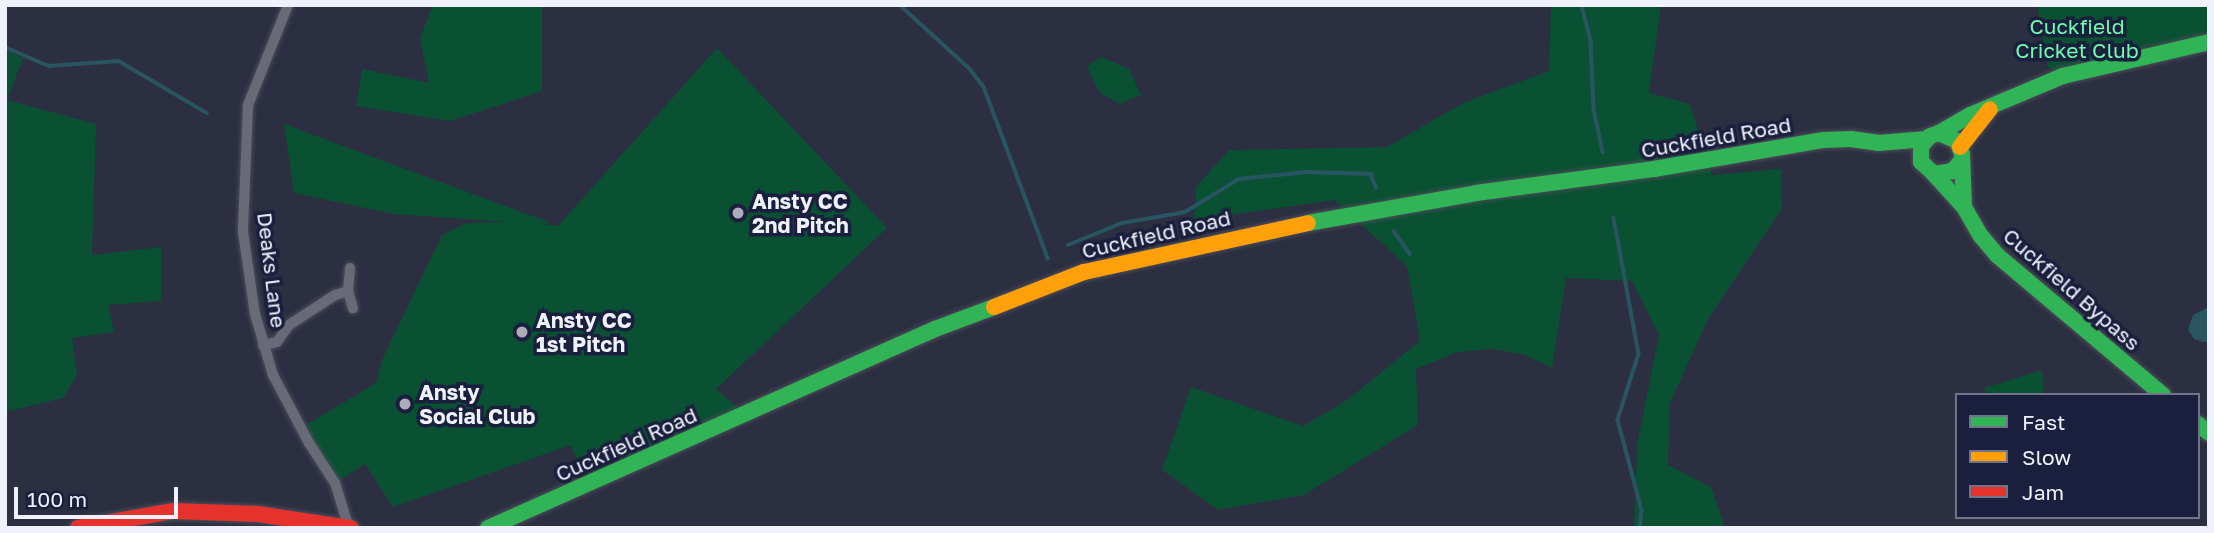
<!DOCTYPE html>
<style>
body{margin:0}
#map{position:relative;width:2214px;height:533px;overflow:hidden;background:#2c2f41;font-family:"Golos Text",sans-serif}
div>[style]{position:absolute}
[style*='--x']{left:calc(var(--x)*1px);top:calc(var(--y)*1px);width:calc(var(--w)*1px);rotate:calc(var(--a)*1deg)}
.green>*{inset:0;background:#095132}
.water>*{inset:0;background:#285561}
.stream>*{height:3.5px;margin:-1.75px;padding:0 1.75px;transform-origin:1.75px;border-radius:1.75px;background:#285561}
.roads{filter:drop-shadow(0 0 2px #4a4c59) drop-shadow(0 0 2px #4a4c59)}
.street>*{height:10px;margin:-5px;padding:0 5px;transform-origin:5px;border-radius:5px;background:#686a78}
.fast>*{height:16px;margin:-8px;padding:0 8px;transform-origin:8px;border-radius:8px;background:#30b455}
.slow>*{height:16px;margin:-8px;padding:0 8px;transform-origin:8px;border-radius:8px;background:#ff9f0a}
.jam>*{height:16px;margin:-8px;padding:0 8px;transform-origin:8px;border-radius:8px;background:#e5322d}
.dots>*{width:19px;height:19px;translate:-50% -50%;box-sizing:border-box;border:4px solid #1b1f3e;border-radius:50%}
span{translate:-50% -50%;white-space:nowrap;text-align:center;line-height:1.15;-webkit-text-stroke:7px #1b1f3e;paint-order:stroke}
.park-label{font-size:21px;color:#6dfdac}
.street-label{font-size:21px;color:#f0f2fb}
.poi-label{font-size:21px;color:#f0f2fb;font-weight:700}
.left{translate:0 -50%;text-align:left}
.frame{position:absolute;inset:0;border:7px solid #f0f2fb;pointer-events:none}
.legend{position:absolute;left:1955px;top:393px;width:245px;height:126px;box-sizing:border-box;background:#1b1f3e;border:2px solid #70738a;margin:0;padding:9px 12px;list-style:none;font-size:21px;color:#f0f2fb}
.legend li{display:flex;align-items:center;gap:14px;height:35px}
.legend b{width:35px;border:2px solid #70738a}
.scale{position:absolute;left:14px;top:487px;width:164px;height:32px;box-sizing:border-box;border:4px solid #f0f2fb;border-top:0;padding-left:9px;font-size:21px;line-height:24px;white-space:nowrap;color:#f0f2fb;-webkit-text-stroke:5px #1b1f3e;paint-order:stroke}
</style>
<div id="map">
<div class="green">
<i style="clip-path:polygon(433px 5px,542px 5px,542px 91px,450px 121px,356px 106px,362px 69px,429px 83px,420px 38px)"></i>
<i style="clip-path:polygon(1551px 5px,1661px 5px,1649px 93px,1690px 104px,1712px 175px,1781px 169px,1782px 209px,1708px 319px,1670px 403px,1668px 465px,1711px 487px,1725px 528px,1634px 528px,1637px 445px,1659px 335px,1632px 281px,1566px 278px,1552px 368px,1525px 355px,1494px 349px,1457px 352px,1416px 369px,1418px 425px,1304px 495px,1218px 510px,1162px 470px,1191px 387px,1303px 426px,1347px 400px,1420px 341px,1407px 266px,1334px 200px,1194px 220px,1196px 187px,1229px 150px,1387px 147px,1463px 103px,1549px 71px)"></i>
<i style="clip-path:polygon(2037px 5px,2209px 5px,2209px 42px,2063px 76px,2048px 67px)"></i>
<i style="clip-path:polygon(717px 48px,887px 228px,716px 389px,745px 414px,586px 485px,571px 445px,393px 507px,365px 464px,335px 483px,301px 428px,376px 383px,382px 360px,442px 235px,467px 223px,508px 222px,394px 214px,294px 193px,284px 124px,551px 223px,543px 224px,558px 226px)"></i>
<i style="clip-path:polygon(5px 50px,23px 58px,7px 100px,96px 124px,92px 255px,161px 247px,161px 301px,108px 305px,114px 332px,72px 338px,77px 375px,63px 398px,5px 412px)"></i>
<i style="clip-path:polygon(1101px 57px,1129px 69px,1141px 95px,1120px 104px,1098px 91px,1087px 66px)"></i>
<i style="clip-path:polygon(2042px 370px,2044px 395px,1987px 395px,1984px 388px)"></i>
</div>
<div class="water">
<i style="clip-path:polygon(2209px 307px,2209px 342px,2203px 342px,2194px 339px,2188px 330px,2193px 315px)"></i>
</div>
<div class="stream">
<i style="--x:900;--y:5;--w:95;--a:42.4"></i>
<i style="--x:970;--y:69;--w:23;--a:52"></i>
<i style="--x:984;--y:87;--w:183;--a:69.5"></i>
<i style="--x:1582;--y:5;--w:38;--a:76"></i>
<i style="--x:1591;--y:42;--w:67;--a:87.4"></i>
<i style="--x:1594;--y:109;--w:44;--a:78.2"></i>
<i style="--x:5;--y:47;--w:48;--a:23.4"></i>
<i style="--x:49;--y:66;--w:70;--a:-4.1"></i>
<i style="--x:119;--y:61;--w:102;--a:30.6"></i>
<i style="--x:1614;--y:218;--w:138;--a:79.6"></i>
<i style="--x:1639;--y:354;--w:69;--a:107.7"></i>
<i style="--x:1618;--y:420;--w:93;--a:75.1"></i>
<i style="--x:1642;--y:510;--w:18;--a:96"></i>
<i style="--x:1394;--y:231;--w:28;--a:55"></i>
<i style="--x:1068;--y:245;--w:58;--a:-22.2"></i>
<i style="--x:1122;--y:223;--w:64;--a:-9.9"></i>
<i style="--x:1185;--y:212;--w:63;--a:-31.4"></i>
<i style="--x:1239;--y:179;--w:68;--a:-5.9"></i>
<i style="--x:1307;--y:172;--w:64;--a:1.8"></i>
<i style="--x:1371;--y:174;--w:14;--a:69"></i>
</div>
<div class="roads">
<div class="street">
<i style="--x:288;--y:5;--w:108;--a:111.8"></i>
<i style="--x:248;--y:105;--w:127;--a:92.3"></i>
<i style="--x:243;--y:232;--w:83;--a:81.7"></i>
<i style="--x:255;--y:314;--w:64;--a:73.6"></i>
<i style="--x:273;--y:375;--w:77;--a:62.1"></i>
<i style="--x:309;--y:443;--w:48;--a:57"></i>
<i style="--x:335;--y:483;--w:47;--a:72.7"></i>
<i style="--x:348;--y:291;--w:18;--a:74"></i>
<i style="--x:263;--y:345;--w:14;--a:-12"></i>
<i style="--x:277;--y:342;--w:21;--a:-55"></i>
<i style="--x:289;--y:325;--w:55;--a:-33.1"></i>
<i style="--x:335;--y:295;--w:14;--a:-17"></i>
<i style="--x:348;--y:291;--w:23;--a:-85"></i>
</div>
<div class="fast">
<i style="--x:1939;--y:133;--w:36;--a:-30"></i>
<i style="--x:1970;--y:115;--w:101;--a:-22.8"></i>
<i style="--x:2063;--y:76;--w:150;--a:-13.1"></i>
<i style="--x:1961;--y:161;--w:13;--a:129"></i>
<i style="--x:1953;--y:171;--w:19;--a:171"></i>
<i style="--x:1934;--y:174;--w:18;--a:-137"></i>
<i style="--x:1921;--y:162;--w:16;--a:-90"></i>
<i style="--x:1921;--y:146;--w:13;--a:-48"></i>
<i style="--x:1930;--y:136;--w:9;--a:-18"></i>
<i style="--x:1939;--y:133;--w:20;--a:24"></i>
<i style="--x:1957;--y:141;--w:14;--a:69"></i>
<i style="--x:1962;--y:154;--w:53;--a:87.8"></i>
<i style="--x:1934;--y:174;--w:45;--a:47.7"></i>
<i style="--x:1964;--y:207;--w:34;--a:60"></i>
<i style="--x:1981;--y:236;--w:26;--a:50"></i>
<i style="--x:1998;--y:256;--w:216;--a:40.1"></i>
<i style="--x:1308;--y:223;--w:171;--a:-10.1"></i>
<i style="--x:1476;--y:193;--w:180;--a:-7.7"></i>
<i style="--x:1654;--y:169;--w:171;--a:-9.7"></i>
<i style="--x:1823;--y:140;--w:28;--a:-2"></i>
<i style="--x:1851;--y:139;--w:27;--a:8"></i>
<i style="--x:1878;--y:143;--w:49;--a:-4.7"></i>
<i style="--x:2198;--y:424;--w:14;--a:39"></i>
<i style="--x:488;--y:528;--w:489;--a:-24"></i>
<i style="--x:935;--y:329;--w:63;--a:-20.4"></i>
</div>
<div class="slow">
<i style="--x:1960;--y:147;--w:48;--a:-51.7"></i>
<i style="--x:994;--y:307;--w:97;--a:-21.3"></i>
<i style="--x:1084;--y:272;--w:229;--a:-12.3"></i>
</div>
<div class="jam">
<i style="--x:78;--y:528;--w:97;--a:-10.1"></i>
<i style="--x:173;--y:511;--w:85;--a:2"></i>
<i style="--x:258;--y:514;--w:94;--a:8.6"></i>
</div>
</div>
<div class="dots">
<i style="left:738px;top:213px;background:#abaeba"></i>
<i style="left:522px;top:332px;background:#abaeba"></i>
<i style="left:405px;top:404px;background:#abaeba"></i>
</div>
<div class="park-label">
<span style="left:2077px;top:38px">Cuckfield<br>Cricket Club</span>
</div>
<div class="street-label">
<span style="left:1716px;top:137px;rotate:-10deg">Cuckfield Road</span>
<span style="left:1156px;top:234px;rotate:-13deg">Cuckfield Road</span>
<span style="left:272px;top:270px;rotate:83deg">Deaks Lane</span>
<span style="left:2072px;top:289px;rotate:41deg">Cuckfield Bypass</span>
<span style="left:626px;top:444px;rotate:-24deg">Cuckfield Road</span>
</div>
<div class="poi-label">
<span class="left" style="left:752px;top:213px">Ansty CC<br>2nd Pitch</span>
<span class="left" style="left:536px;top:332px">Ansty CC<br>1st Pitch</span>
<span class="left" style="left:419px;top:404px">Ansty<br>Social Club</span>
</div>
<div class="frame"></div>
<ul class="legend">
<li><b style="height:9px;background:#30b455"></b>Fast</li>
<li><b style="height:9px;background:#ff9f0a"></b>Slow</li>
<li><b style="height:9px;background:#e5322d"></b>Jam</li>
</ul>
<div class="scale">100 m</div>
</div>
